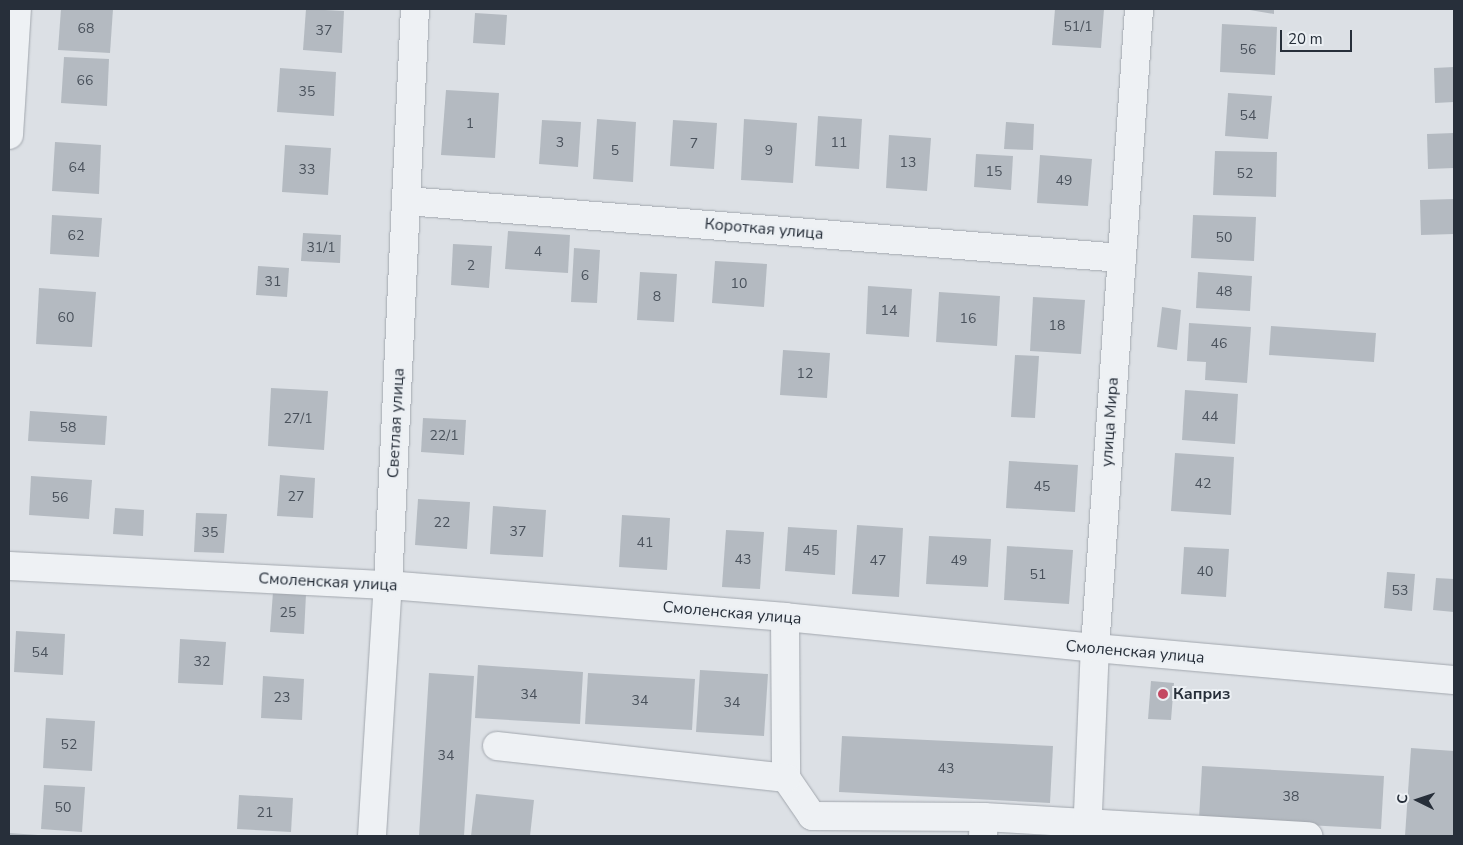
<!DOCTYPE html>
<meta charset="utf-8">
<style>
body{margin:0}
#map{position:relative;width:1463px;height:845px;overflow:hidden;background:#dce0e5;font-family:"Nunito Sans",sans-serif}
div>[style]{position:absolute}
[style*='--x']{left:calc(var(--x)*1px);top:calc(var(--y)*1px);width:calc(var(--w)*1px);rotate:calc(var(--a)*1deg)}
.building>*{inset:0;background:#b4bac1}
.roads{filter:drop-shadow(0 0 1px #a2a7ae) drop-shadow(0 0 1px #a2a7ae)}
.minor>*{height:28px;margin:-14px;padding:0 14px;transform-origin:14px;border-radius:14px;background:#eef1f4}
.dots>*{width:14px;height:14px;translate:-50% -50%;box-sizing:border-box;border:2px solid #ebeff3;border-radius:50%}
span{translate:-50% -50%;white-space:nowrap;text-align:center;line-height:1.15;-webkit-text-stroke:4px #ebeff3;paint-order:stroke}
.number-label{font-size:14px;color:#4a525c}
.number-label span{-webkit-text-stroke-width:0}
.street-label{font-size:16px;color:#272f3a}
.poi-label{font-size:16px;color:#272f3a;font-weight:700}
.left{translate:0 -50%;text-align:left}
.frame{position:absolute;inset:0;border:10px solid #272f3a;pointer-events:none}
.north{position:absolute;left:1393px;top:775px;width:50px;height:50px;-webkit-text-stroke:4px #ebeff3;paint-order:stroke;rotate:274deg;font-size:14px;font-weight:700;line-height:20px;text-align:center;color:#272f3a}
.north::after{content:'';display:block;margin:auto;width:18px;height:22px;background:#272f3a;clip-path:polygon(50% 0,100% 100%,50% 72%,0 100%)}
.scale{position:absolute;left:1280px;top:30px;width:72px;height:22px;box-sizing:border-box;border:2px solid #272f3a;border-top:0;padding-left:6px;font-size:15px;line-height:18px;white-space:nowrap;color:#272f3a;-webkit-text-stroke:4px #ebeff3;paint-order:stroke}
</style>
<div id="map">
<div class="building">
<i style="clip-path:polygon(61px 9px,113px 9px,110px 53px,58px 50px)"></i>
<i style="clip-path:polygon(306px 9px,344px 11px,342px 53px,303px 50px)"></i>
<i style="clip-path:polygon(1055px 9px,1104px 9px,1101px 48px,1052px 45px)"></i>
<i style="clip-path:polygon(1244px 9px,1274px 9px,1274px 14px)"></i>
<i style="clip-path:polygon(475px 13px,507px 15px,505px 45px,473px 43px)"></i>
<i style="clip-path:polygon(1222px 24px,1277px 27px,1275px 75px,1220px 72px)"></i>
<i style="clip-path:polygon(64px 57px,109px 59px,107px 106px,61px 103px)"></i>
<i style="clip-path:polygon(1454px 67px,1454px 102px,1435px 103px,1434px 68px)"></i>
<i style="clip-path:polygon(280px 68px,336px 72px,334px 116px,277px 112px)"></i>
<i style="clip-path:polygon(446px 90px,499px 93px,495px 158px,441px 155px)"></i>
<i style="clip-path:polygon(1228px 93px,1272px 96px,1268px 139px,1225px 136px)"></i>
<i style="clip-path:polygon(818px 116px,862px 119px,859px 169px,815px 166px)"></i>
<i style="clip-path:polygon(597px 119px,636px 122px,633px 182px,593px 179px)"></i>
<i style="clip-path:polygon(744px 119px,797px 123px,793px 183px,741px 180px)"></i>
<i style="clip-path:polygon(542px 120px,581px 122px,578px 167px,539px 164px)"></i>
<i style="clip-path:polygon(673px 120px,717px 123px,714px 169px,670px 166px)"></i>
<i style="clip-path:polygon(1006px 122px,1034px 124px,1033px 150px,1004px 149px)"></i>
<i style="clip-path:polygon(1454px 133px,1454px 168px,1428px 169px,1427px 134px)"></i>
<i style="clip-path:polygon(889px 135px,931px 138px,927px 191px,886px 188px)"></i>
<i style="clip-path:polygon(55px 142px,101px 145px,99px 194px,52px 191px)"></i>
<i style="clip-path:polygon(285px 145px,331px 148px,328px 195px,282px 192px)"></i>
<i style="clip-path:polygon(1215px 151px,1277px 152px,1276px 197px,1213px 195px)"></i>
<i style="clip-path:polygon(976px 154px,1013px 156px,1011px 190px,974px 187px)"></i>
<i style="clip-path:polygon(1040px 155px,1092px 159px,1088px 206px,1037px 203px)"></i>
<i style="clip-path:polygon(1454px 199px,1454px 234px,1421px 235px,1420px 200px)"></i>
<i style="clip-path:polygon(52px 215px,102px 218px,99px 257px,50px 254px)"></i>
<i style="clip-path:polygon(1193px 215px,1256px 217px,1254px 261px,1191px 258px)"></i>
<i style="clip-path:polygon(508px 231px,570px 235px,568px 273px,505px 269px)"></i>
<i style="clip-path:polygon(303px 233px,341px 235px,340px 263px,301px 261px)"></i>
<i style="clip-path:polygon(453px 244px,492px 246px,489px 288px,451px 285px)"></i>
<i style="clip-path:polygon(574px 248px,600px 250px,597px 303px,571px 302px)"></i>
<i style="clip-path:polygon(715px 261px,767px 264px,764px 307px,712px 303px)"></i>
<i style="clip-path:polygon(258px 266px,289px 268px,287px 297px,256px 295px)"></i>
<i style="clip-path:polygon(640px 272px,677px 274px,674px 322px,637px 320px)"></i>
<i style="clip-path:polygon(1198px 272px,1252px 276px,1250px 311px,1196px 308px)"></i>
<i style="clip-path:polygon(868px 286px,912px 289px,909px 337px,866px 334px)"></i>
<i style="clip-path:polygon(39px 288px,96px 292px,92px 347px,36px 344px)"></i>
<i style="clip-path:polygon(939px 292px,1000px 296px,997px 346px,936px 342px)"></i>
<i style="clip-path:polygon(1033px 297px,1085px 300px,1081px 354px,1030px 351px)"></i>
<i style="clip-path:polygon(1162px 307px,1181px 310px,1177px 350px,1157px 347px)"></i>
<i style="clip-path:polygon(1189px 323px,1251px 327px,1247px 383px,1205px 380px,1206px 362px,1187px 361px)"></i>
<i style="clip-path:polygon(1271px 326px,1376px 333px,1374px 362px,1269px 355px)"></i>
<i style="clip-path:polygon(783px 350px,830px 353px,827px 398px,780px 395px)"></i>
<i style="clip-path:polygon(1015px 355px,1039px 356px,1035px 418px,1011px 417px)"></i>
<i style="clip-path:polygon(271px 388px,328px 391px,324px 450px,268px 446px)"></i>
<i style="clip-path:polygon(1185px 390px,1238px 394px,1235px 444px,1182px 440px)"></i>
<i style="clip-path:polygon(30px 411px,107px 416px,105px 445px,28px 441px)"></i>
<i style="clip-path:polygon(423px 418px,466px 420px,464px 455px,421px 452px)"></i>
<i style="clip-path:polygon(1175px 453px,1234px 457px,1231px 515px,1171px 511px)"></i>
<i style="clip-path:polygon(1009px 461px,1078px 465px,1075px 512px,1006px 508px)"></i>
<i style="clip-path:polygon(280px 475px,315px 478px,313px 518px,277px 516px)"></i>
<i style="clip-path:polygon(31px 476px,92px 480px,89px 519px,29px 515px)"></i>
<i style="clip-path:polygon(418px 499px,470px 502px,467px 549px,415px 545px)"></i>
<i style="clip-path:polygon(493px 506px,546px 510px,543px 557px,490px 554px)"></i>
<i style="clip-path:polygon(115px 508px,144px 510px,143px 536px,113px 534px)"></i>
<i style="clip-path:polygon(196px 513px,227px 514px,224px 553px,194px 552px)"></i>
<i style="clip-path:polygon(622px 515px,670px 518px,667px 570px,619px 567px)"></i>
<i style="clip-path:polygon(857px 525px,903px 528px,899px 597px,852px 594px)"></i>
<i style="clip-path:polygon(788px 527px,837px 530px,835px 575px,785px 571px)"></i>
<i style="clip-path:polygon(726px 530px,764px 532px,760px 589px,722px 587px)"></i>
<i style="clip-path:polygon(929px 536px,991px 539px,988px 587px,926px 584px)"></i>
<i style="clip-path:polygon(1007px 546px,1073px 550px,1069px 604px,1004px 600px)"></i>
<i style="clip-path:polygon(1184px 547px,1229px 549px,1226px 597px,1181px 594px)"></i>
<i style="clip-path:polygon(1387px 572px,1415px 574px,1412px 611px,1384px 608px)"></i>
<i style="clip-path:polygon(1436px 578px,1454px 579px,1454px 612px,1433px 610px)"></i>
<i style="clip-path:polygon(273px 592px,306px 594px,304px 634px,270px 632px)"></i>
<i style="clip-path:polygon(16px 631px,65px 634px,63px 675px,14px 672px)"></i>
<i style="clip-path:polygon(180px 639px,226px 642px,223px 685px,178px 683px)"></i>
<i style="clip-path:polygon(478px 665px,583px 672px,580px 724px,475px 718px)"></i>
<i style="clip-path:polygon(700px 670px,768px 674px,764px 736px,696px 732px)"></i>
<i style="clip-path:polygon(429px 673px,474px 676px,464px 836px,419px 836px)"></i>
<i style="clip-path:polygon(588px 673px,695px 679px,692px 730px,585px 724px)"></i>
<i style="clip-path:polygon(263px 676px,304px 679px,302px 720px,261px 718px)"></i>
<i style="clip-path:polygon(1151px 681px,1174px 683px,1171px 720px,1148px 719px)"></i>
<i style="clip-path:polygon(46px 718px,95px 721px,92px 771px,43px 768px)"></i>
<i style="clip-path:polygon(842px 736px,1053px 746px,1050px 803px,839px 792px)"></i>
<i style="clip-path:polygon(1411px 748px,1454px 751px,1453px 836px,1405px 836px)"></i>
<i style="clip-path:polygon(1202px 766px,1384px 776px,1381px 829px,1199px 819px)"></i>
<i style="clip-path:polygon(44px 785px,85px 787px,82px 832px,41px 829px)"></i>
<i style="clip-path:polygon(476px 794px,534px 800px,530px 836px,471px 836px)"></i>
<i style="clip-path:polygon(239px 795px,293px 798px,291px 832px,237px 829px)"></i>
<i style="clip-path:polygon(9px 833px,38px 835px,38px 836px,9px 836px)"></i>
</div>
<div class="roads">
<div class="minor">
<i style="--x:9;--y:135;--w:126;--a:-86.4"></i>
<i style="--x:407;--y:201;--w:716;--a:4.56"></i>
<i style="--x:9;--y:566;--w:379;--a:2.9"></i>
<i style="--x:388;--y:585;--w:398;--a:4.6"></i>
<i style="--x:785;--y:617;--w:312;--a:5.7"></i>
<i style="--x:1095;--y:648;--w:360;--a:5.1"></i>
<i style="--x:785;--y:617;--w:161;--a:89.6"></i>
<i style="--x:786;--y:778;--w:46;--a:55.6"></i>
<i style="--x:812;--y:816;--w:172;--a:0.3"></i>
<i style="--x:497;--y:746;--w:291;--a:6.3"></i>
<i style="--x:372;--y:836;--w:252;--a:-86.4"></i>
<i style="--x:388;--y:585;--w:577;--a:-87.32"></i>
<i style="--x:983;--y:836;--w:19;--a:-87"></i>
<i style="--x:984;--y:817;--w:325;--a:3.4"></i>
<i style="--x:1087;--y:836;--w:188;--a:-87.6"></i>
<i style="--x:1095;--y:648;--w:641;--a:-86.06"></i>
</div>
</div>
<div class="dots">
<i style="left:1163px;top:694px;background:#c44862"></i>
</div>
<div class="number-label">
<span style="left:1078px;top:27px">51/1</span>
<span style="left:86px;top:29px">68</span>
<span style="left:324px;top:31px">37</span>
<span style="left:1248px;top:50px">56</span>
<span style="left:85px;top:81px">66</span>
<span style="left:307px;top:92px">35</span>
<span style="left:1248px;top:116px">54</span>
<span style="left:470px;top:124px">1</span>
<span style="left:560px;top:143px">3</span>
<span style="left:839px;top:143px">11</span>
<span style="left:694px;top:144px">7</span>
<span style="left:615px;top:151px">5</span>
<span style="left:769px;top:151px">9</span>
<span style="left:908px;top:163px">13</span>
<span style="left:77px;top:168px">64</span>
<span style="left:307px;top:170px">33</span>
<span style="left:994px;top:172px">15</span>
<span style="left:1245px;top:174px">52</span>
<span style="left:1064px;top:181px">49</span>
<span style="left:76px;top:236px">62</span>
<span style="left:1224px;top:238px">50</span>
<span style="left:321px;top:248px">31/1</span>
<span style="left:538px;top:252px">4</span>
<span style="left:471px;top:266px">2</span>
<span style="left:585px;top:276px">6</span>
<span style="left:273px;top:282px">31</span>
<span style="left:739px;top:284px">10</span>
<span style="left:1224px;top:292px">48</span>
<span style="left:657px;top:297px">8</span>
<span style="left:889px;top:311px">14</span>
<span style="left:66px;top:318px">60</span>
<span style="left:968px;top:319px">16</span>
<span style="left:1057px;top:326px">18</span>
<span style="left:1219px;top:344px">46</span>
<span style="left:805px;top:374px">12</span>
<span style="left:1210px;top:417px">44</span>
<span style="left:298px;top:419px">27/1</span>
<span style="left:68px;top:428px">58</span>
<span style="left:444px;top:436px">22/1</span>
<span style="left:1203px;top:484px">42</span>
<span style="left:1042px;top:487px">45</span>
<span style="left:296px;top:497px">27</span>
<span style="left:60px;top:498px">56</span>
<span style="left:442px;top:523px">22</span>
<span style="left:518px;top:532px">37</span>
<span style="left:210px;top:533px">35</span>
<span style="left:645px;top:543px">41</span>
<span style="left:811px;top:551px">45</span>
<span style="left:743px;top:560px">43</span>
<span style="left:878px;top:561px">47</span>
<span style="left:959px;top:561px">49</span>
<span style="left:1205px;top:572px">40</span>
<span style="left:1038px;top:575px">51</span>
<span style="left:1400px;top:591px">53</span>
<span style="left:288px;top:613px">25</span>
<span style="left:40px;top:653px">54</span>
<span style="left:202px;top:662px">32</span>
<span style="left:529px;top:695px">34</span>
<span style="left:282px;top:698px">23</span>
<span style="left:640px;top:701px">34</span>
<span style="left:732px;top:703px">34</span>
<span style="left:69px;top:745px">52</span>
<span style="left:446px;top:756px">34</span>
<span style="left:946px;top:769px">43</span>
<span style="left:1291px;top:797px">38</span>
<span style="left:63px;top:808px">50</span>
<span style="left:265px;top:813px">21</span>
</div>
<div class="street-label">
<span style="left:764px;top:229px;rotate:5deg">Короткая улица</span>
<span style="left:1110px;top:422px;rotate:-86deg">улица Мира</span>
<span style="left:396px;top:423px;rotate:-87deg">Светлая улица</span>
<span style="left:328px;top:582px;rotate:3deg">Смоленская улица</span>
<span style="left:732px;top:613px;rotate:5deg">Смоленская улица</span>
<span style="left:1135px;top:652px;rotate:5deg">Смоленская улица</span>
</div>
<div class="poi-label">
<span class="left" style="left:1173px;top:694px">Каприз</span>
</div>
<div class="frame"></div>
<div class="north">С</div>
<div class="scale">20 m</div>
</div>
